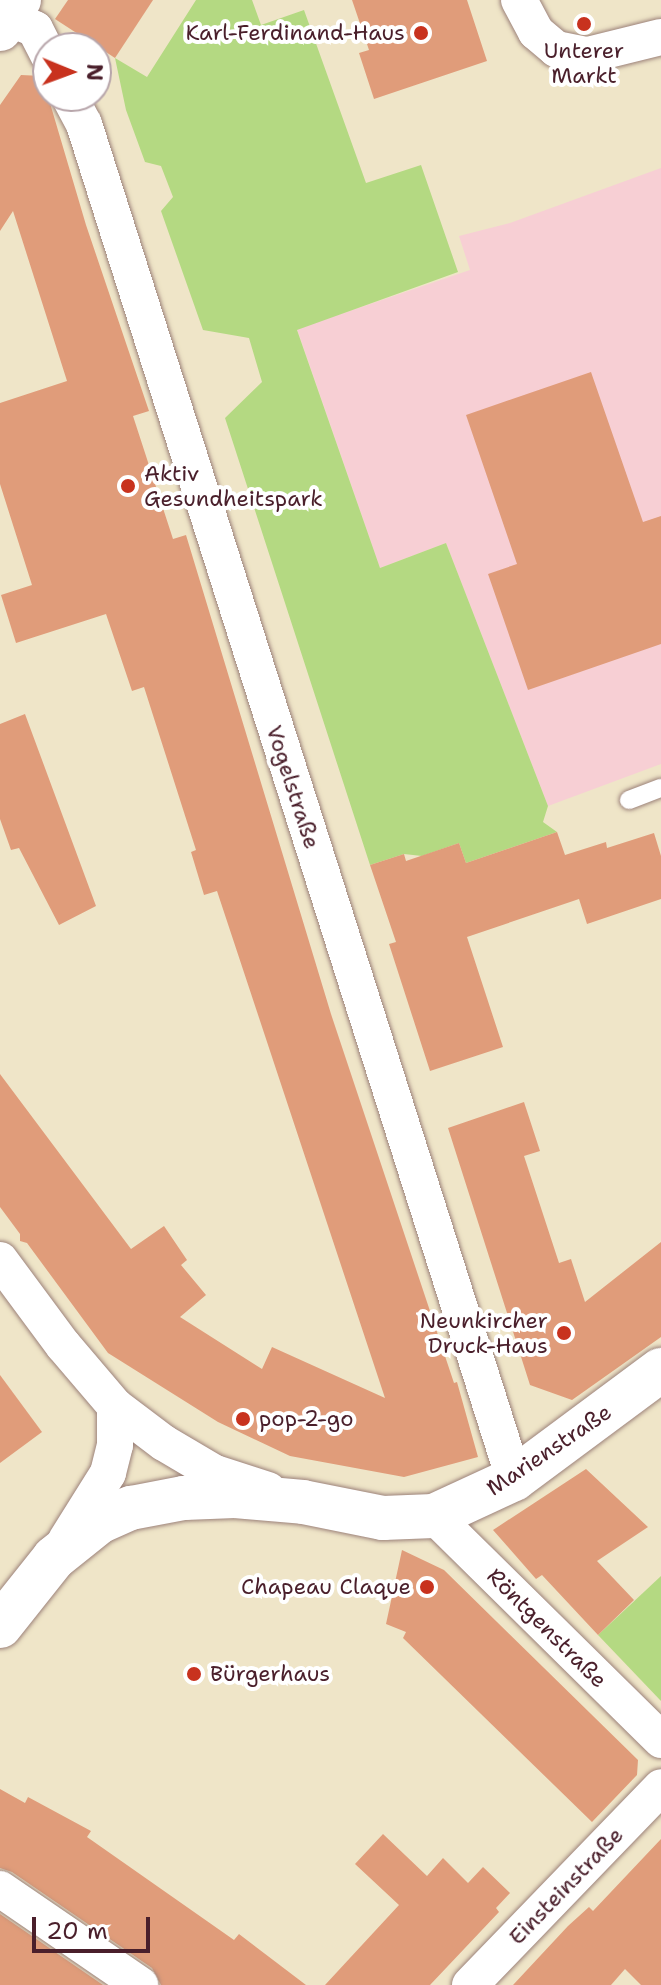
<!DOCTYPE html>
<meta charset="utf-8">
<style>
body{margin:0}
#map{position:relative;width:661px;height:1985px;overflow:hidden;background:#efe5c8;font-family:"Shantell Sans",sans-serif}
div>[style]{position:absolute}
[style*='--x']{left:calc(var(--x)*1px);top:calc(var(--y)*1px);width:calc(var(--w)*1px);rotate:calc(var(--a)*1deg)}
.built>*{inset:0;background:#f7cfd4}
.green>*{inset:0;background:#b4d982}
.building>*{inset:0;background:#e09c7a}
.roads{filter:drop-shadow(0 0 2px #9c827a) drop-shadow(0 0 2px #9c827a)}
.lane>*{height:18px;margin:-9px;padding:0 9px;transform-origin:9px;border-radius:9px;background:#fff}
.street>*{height:36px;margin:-18px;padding:0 18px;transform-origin:18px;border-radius:18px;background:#fff}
.secondary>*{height:44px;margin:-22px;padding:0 22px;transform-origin:22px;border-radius:22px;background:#fff}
.dots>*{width:22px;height:22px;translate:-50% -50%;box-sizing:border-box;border:4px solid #fff;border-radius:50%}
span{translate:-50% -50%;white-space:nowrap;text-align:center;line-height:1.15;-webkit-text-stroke:8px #fff;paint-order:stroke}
.poi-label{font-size:22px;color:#4a1f2b}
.right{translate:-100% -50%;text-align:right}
.left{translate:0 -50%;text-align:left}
.street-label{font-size:22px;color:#4a1f2b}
.north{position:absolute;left:32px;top:32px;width:80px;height:80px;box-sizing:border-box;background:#fff;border:2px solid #b7a5aa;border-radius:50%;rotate:91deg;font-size:22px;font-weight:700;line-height:32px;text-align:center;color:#4a1f2b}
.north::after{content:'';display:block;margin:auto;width:28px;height:36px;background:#c8321e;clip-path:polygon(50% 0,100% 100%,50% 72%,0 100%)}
.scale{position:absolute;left:32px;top:1917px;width:118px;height:36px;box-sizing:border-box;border:4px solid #4a1f2b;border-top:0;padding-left:10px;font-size:24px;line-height:28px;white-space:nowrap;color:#4a1f2b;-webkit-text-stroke:6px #fff;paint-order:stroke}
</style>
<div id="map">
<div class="built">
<i style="clip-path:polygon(661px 168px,661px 764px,548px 806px,446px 543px,380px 568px,297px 329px,470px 270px,459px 236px,510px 223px)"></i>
</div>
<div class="green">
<i style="clip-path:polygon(196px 0,252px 0,261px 25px,304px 10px,366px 183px,421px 165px,458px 272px,297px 330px,380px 568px,446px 543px,548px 806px,543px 822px,557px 832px,466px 863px,459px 843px,422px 856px,404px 854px,370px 865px,225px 418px,262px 382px,249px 338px,203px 330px,161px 211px,173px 197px,161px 166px,145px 162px,126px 110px,115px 58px,147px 77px)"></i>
<i style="clip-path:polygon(661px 1576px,661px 1701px,598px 1635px)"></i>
</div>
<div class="building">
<i style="clip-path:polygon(68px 0,153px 0,115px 58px,55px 19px)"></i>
<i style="clip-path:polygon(352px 0,467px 0,487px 61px,374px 99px,359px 53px,369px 50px)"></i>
<i style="clip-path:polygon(21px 75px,42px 76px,86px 225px,149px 411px,133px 416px,173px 539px,186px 535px,331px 1014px,454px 1383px,457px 1382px,478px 1457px,404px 1477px,290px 1456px,218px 1422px,108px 1353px,27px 1243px,20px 1241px,20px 1234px,0 1207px,0 1074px,131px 1249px,164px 1226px,187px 1260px,181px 1265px,206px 1295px,180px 1317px,262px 1369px,272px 1347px,385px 1398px,217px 891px,204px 895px,191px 852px,196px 850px,144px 687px,132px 691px,106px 614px,16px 643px,1px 595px,32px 585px,0 484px,0 403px,67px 381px,13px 211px,0 231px,0 105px)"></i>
<i style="clip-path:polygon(591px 372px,643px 522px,661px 516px,661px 644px,528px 690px,488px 574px,517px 564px,466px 415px)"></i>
<i style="clip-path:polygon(25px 714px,96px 906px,59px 925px,19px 848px,11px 850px,0 819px,0 724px)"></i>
<i style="clip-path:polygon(557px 832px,565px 855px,606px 842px,607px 848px,654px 833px,661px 856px,661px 899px,587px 924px,579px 899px,467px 937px,503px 1047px,430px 1071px,389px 944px,396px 942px,370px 865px,404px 854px,406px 861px,459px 843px,466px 863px)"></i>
<i style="clip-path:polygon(524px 1102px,540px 1151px,524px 1156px,559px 1263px,571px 1259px,585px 1302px,661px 1242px,661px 1337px,572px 1400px,530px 1385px,448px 1128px)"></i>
<i style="clip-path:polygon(0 1375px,42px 1432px,0 1463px)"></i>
<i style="clip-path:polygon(586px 1469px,648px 1527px,597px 1561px,634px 1600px,598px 1635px,542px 1575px,536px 1579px,493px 1530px)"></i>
<i style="clip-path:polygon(402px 1550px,444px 1570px,638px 1760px,637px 1775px,592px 1822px,403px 1638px,406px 1632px,386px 1624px)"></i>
<i style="clip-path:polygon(0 1789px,25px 1803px,28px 1797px,91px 1831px,87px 1837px,234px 1940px,239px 1934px,306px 1985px,161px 1985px,152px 1968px,12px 1872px,0 1868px)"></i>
<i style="clip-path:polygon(383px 1834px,427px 1876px,443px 1858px,468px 1883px,483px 1867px,510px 1893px,496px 1908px,499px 1912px,430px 1985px,325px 1985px,399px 1905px,355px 1864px)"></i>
<i style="clip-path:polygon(661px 1839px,661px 1985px,641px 1985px,625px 1969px,611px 1985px,513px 1985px,568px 1926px,589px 1907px,593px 1911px)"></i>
<i style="clip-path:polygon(0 1914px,103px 1985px,0 1985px)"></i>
</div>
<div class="roads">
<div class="lane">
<i style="--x:629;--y:800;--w:34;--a:-21"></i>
</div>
<div class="street">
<i style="--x:519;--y:0;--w:36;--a:62"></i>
<i style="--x:536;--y:32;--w:26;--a:40"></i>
<i style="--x:556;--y:49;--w:33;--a:11"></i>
<i style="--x:588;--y:55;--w:75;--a:-13.9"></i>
<i style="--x:8;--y:18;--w:29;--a:22"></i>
<i style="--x:35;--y:29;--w:29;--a:63"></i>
<i style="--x:69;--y:96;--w:32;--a:62"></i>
<i style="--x:84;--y:124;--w:1422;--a:72.39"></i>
<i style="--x:0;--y:1260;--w:106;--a:53.5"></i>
<i style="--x:63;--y:1345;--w:80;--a:49.6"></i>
<i style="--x:115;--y:1406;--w:61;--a:37.1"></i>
<i style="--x:164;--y:1443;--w:59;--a:30.5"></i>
<i style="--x:215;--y:1473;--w:56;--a:17.8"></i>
<i style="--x:434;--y:1516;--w:319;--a:44.6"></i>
<i style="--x:66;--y:1540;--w:79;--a:-57.9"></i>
<i style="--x:108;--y:1473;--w:29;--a:-76"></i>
<i style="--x:115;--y:1445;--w:39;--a:-90"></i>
<i style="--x:0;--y:1889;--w:170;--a:34.4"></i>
<i style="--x:470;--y:1985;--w:275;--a:-46"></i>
</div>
<div class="secondary">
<i style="--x:0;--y:29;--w:35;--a:-57"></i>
<i style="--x:0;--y:1626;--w:87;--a:-51.5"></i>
<i style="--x:54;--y:1558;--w:58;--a:-38.7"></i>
<i style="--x:99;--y:1522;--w:35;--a:-24"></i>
<i style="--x:131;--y:1508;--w:54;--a:-10.7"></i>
<i style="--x:184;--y:1498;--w:51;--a:-2.2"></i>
<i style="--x:235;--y:1496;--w:68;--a:5"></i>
<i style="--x:303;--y:1502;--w:82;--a:11.3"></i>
<i style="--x:383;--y:1518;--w:51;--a:-2.2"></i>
<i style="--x:434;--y:1516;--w:88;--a:-24.8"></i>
<i style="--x:514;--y:1479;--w:183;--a:-36.6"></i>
</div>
</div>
<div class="dots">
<i style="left:584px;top:24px;background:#c8321e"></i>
<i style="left:421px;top:33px;background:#c8321e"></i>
<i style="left:128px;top:486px;background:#c8321e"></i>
<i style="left:564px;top:1333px;background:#c8321e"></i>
<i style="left:243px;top:1419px;background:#c8321e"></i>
<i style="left:427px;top:1587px;background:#c8321e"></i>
<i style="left:194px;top:1674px;background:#c8321e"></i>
</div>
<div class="poi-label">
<span class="right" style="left:405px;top:33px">Karl-Ferdinand-Haus</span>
<span style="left:584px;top:63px">Unterer<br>Markt</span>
<span class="left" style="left:144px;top:486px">Aktiv<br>Gesundheitspark</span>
<span class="right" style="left:548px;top:1333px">Neunkircher<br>Druck-Haus</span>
<span class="left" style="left:259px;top:1419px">pop-2-go</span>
<span class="right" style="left:411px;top:1587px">Chapeau Claque</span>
<span class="left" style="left:210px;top:1674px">Bürgerhaus</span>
</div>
<div class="street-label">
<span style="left:293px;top:787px;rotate:72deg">Vogelstraße</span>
<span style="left:549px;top:1450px;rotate:-34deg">Marienstraße</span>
<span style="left:547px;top:1628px;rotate:45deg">Röntgenstraße</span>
<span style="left:566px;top:1886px;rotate:-46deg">Einsteinstraße</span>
</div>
<div class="north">N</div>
<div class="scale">20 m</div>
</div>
